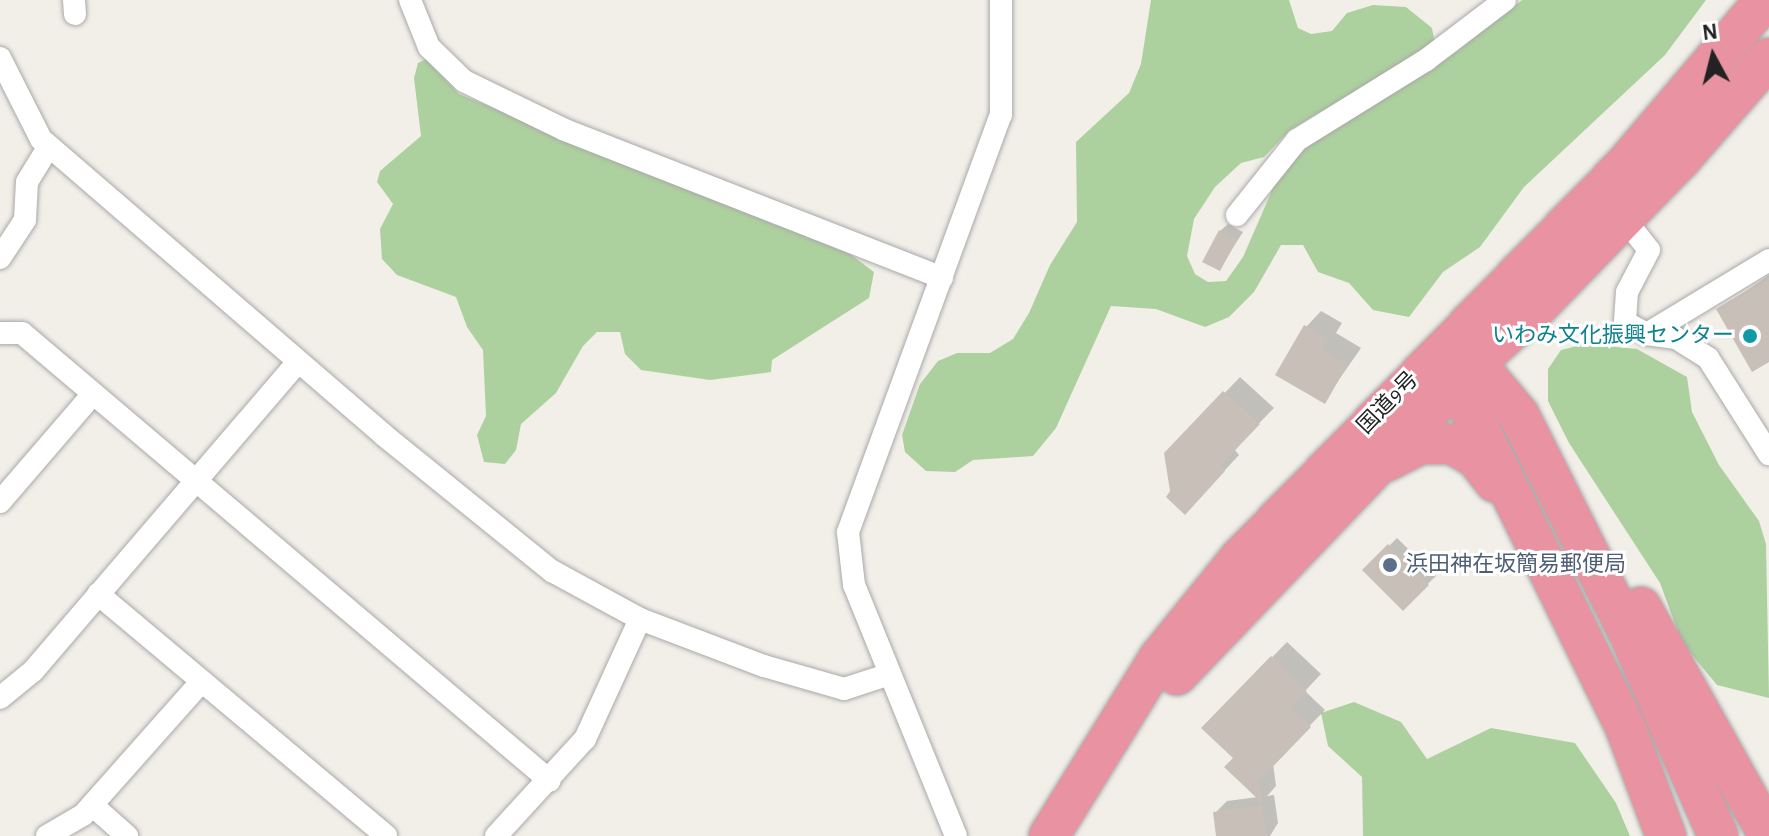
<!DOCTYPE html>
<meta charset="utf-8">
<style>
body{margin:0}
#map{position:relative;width:1769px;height:836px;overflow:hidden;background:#f2efe9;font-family:"Alegreya Sans","Noto Sans JP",sans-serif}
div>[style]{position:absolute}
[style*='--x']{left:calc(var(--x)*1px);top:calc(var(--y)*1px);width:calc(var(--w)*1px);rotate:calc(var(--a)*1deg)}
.forest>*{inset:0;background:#add19e}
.shadow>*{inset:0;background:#0003}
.building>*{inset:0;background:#c7bfb8}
.roads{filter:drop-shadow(0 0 2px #a9a9a9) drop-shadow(0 0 2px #a9a9a9)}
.street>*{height:22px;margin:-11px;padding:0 11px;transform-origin:11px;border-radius:11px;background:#fff}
.highway>*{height:40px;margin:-20px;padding:0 20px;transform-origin:20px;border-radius:20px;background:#e892a2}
.dots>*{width:22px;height:22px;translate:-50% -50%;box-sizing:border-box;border:4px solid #fff;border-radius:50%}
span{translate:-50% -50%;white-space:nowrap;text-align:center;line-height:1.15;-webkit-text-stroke:6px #fff;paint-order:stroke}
.culture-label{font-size:22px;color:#0d838f}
.right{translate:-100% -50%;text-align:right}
.street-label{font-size:22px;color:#222}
.service-label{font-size:22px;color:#4e5e75}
.left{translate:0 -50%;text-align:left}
.north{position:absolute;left:1673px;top:16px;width:80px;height:80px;-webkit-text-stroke:6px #fff;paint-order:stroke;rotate:353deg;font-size:22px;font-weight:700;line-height:32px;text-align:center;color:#222}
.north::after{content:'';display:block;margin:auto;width:28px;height:36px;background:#222;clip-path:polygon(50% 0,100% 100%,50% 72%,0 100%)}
</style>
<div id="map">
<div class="forest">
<i style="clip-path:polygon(1151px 0,1289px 0,1298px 28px,1311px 34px,1332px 31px,1347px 13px,1373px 5px,1406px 7px,1432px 28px,1435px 44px,1290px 130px,1264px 157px,1241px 163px,1215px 187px,1194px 219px,1187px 256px,1195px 274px,1208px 282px,1226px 281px,1243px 257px,1280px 172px,1307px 146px,1456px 52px,1522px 0,1706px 0,1665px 55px,1524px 187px,1480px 247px,1443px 272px,1409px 317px,1373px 310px,1349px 283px,1318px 272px,1303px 245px,1281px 245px,1254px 292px,1229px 317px,1205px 327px,1156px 309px,1111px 306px,1056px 428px,1033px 456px,973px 460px,955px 472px,926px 471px,905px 452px,902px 435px,920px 384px,938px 361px,957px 353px,990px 353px,1013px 339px,1029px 313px,1050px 265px,1077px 222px,1076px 142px,1129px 93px,1141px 64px)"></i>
<i style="clip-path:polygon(426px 59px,459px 94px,850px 254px,874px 272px,869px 298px,772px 360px,771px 372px,710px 380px,641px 370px,625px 354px,620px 332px,597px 332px,583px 346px,556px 393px,521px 424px,516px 450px,505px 464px,484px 462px,477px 435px,486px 416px,483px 350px,467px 327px,456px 297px,397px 275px,382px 259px,380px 229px,393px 204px,377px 182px,380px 171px,421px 136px,414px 78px,418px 63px)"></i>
<i style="clip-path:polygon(1585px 344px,1637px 349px,1687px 377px,1692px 412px,1719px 465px,1759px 521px,1766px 544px,1769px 698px,1717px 685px,1682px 643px,1660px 583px,1569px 443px,1548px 401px,1548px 369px,1561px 350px)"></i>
<i style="clip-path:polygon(1354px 702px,1401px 722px,1427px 759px,1491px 728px,1575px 743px,1616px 803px,1630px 836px,1363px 836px,1362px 777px,1328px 746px,1321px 713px)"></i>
</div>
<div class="shadow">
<i style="clip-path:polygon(1228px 224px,1243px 232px,1220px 268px,1220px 231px)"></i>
<i style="clip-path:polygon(1769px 275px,1769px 360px,1719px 310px)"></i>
<i style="clip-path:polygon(1321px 311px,1342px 323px,1336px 333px,1361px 348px,1324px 401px,1306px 327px)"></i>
<i style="clip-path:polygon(1240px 377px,1274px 408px,1234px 449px,1239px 455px,1200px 497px,1172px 491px,1166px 454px)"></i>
<i style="clip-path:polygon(1397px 538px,1436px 576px,1403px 608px,1365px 570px)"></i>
<i style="clip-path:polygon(1287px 642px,1321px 674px,1305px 691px,1325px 710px,1273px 763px,1276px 786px,1267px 796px,1274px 795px,1278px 823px,1270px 836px,1218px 836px,1215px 813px,1227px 801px,1258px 797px,1236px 758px,1204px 728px)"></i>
</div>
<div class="building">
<i style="clip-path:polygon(1219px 230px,1237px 240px,1220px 271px,1202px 262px)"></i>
<i style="clip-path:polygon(1769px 277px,1769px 362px,1752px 372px,1716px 309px)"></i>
<i style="clip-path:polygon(1304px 325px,1329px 339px,1322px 349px,1348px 364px,1325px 404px,1275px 375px)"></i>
<i style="clip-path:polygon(1223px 391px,1260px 424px,1220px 466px,1225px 471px,1185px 515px,1166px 497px,1170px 491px,1164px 453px)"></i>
<i style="clip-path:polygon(1388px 544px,1429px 585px,1403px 611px,1362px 570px)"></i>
<i style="clip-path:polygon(1271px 656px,1307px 691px,1291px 707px,1311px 727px,1259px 781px,1262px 803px,1224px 767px,1233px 758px,1201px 728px)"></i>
<i style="clip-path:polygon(1262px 805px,1267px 836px,1216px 836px,1213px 812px)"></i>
</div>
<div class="roads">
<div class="street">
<i style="--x:74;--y:0;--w:14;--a:86"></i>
<i style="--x:410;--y:0;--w:51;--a:68"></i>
<i style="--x:429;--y:47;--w:49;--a:44.2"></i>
<i style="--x:464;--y:81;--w:112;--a:25.9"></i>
<i style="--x:565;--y:130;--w:405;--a:21.4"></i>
<i style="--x:0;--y:58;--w:91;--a:63.2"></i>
<i style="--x:41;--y:139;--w:454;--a:40.8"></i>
<i style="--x:385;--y:436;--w:215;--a:39"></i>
<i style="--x:552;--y:571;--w:100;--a:28.6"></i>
<i style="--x:640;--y:619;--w:133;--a:20.8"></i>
<i style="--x:764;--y:666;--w:83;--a:16"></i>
<i style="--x:844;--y:689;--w:48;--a:-18.1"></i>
<i style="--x:1237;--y:215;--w:96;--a:-51.3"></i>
<i style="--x:1297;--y:140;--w:152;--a:-31.8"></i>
<i style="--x:1426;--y:60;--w:99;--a:-37.2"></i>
<i style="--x:1623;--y:217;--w:42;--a:51.8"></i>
<i style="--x:1649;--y:250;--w:47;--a:117.6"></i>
<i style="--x:1627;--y:292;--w:30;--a:94"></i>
<i style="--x:1625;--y:322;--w:25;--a:29"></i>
<i style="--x:1647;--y:334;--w:143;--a:-31.2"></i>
<i style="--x:0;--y:258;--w:45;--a:-56.7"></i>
<i style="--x:25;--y:220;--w:38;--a:-87"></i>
<i style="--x:27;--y:182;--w:42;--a:-58.6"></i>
<i style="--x:0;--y:333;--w:22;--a:0"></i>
<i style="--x:22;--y:333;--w:692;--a:40.31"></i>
<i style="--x:1647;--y:334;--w:29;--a:8"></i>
<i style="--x:1676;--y:338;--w:38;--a:32"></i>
<i style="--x:1708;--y:358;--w:114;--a:57.6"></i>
<i style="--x:0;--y:502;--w:141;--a:-49.3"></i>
<i style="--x:98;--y:594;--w:376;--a:40"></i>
<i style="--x:0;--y:698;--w:43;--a:-39.3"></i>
<i style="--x:33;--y:671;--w:407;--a:-49.4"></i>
<i style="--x:92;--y:805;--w:47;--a:41.5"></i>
<i style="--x:47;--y:836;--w:42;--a:-30.3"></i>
<i style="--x:83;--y:815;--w:178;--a:-48.4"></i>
<i style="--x:496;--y:836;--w:132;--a:-47.5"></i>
<i style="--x:585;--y:739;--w:132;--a:-65.4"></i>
<i style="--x:956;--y:836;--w:271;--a:-112.1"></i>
<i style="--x:854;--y:585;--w:53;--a:-96.5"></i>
<i style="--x:848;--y:532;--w:444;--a:-69.9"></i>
<i style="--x:1001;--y:115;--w:115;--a:-90"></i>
</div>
<div class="highway">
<i style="--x:1446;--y:361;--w:410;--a:63.9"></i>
<i style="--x:1626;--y:729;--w:114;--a:69.5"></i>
<i style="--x:1444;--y:372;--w:24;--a:-5"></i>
<i style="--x:1468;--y:370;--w:22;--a:22"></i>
<i style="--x:1488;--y:378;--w:48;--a:50"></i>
<i style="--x:1519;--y:415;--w:252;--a:63.3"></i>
<i style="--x:1632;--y:640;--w:214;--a:66.3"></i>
<i style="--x:1387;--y:461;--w:37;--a:-27"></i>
<i style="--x:1420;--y:444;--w:32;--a:0"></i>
<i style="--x:1452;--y:444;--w:28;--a:30"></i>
<i style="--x:1476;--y:458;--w:31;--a:52"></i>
<i style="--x:1641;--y:607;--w:262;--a:60.8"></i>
<i style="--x:1177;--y:675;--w:422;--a:-46.3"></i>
<i style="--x:1468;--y:370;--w:95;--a:-42.4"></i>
<i style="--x:1538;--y:306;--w:204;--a:-45.8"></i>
<i style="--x:1680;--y:160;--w:135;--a:-48.9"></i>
<i style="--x:1049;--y:836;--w:209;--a:-58.3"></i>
<i style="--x:1159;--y:658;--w:129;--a:-51"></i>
<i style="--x:1240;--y:558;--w:550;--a:-45.59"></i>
<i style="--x:1625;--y:165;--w:216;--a:-49.7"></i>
</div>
</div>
<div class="dots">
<i style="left:1750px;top:336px;background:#0f9aa8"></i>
<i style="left:1390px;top:565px;background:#5c6f8a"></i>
</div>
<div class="culture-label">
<span class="right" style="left:1734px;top:336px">いわみ文化振興センター</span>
</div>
<div class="street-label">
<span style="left:1388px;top:403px;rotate:-46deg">国道9号</span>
</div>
<div class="service-label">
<span class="left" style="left:1406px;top:565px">浜田神在坂簡易郵便局</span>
</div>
<div class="north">N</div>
</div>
